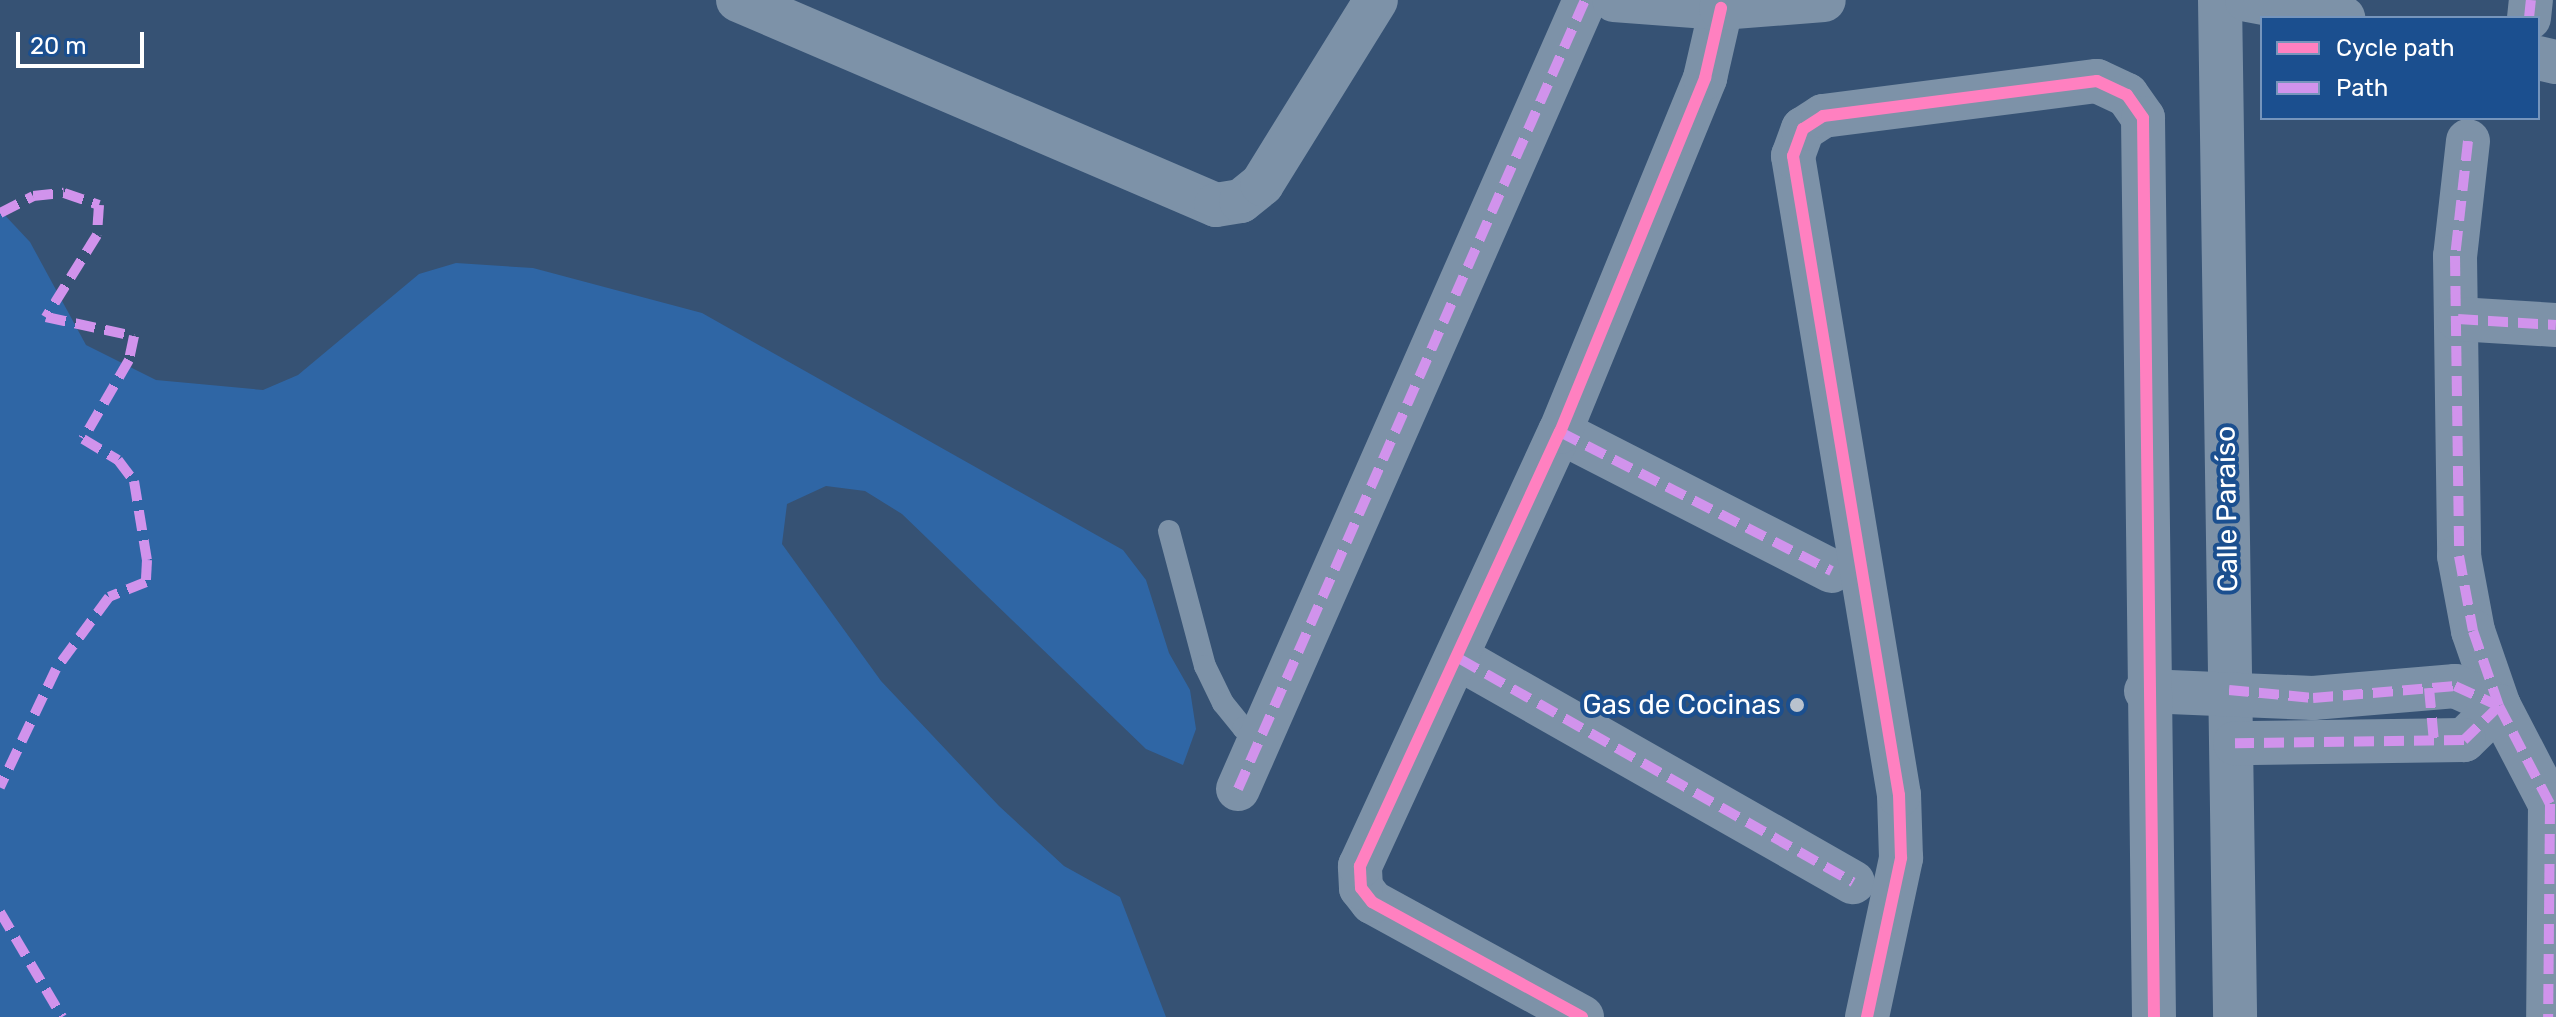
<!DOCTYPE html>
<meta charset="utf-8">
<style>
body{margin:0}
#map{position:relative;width:2556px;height:1017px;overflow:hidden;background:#365274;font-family:Rubik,sans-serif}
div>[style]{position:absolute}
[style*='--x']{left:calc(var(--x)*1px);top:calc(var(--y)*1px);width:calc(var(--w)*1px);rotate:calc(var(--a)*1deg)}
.green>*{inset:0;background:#2f66a5}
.service>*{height:22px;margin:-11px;padding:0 11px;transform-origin:11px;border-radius:11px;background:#7d92a8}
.minor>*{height:44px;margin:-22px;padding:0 22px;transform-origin:22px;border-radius:22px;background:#7d92a8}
.tertiary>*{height:44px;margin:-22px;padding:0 22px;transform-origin:22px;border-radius:22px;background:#7d92a8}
.quiet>*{height:10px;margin-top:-5px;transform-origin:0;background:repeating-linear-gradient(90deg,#d193ec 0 20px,transparent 0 30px)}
.cycleway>*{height:12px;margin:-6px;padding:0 6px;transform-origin:6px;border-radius:6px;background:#ff80c0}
.dots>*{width:22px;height:22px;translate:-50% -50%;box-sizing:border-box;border:4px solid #1b4f8f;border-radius:50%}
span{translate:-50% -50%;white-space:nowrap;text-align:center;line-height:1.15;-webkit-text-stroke:8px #1b4f8f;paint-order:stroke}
.street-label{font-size:28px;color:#fff}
.poi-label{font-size:28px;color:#fff}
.right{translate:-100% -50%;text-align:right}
.legend{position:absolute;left:2260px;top:16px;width:280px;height:104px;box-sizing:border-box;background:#1b4f8f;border:2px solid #7695bc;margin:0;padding:10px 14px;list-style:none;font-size:24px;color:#fff}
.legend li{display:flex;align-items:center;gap:16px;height:40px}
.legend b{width:40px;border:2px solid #7695bc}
.scale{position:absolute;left:16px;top:32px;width:128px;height:36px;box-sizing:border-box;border:4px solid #fff;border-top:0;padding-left:10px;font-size:24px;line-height:28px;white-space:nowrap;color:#fff;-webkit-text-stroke:6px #1b4f8f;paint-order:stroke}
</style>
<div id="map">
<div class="green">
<i style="clip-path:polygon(0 210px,30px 242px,86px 345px,156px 380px,263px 390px,298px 375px,419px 274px,456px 263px,533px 268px,702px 313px,1123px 550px,1146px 580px,1169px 653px,1190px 690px,1196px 729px,1183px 765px,1146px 749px,902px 514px,865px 491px,826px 486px,787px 504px,782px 544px,881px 681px,999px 806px,1064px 866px,1120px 897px,1166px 1017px,0 1017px)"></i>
</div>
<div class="service">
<i style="--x:1169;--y:531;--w:140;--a:75.1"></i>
<i style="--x:1205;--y:666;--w:41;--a:64.1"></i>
<i style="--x:1223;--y:703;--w:32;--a:51"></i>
<i style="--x:1243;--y:728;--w:21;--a:23"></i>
</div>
<div class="minor">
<i style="--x:738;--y:0;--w:520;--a:23.21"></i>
<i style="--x:1216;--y:205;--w:25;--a:-9"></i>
<i style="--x:1241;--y:201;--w:27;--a:-39"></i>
<i style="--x:1262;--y:184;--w:216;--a:-58.2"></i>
<i style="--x:2220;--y:0;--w:1017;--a:89.15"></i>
<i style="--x:2529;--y:18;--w:18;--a:-84"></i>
<i style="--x:2468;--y:141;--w:116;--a:96.4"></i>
<i style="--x:2455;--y:256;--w:300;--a:89.2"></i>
<i style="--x:2459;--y:556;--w:76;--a:79.4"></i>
<i style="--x:2473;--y:631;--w:79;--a:70.9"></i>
<i style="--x:2499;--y:706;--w:110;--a:62.5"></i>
<i style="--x:2550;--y:804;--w:213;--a:90.5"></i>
<i style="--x:2458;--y:319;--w:98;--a:3.5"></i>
<i style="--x:1560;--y:432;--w:305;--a:27.1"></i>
<i style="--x:1460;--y:659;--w:452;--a:29.6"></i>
<i style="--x:2146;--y:691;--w:167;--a:2.4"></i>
<i style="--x:2313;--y:698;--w:143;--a:-4.8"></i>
<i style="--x:2455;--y:686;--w:48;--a:24.4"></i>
<i style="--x:2499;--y:706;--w:49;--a:135.8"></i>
<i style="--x:2464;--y:740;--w:229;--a:179.2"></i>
<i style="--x:1238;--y:789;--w:862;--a:-66.26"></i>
<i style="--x:1582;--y:1017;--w:239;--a:-151.3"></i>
<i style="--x:1372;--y:902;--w:18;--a:-128"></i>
<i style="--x:1361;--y:888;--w:22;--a:-93"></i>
<i style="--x:1360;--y:866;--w:478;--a:-65.3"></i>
<i style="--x:1560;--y:432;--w:383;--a:-67.7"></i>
<i style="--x:1705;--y:78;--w:72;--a:-77.1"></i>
<i style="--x:1867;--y:1017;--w:163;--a:-77.9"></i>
<i style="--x:1901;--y:858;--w:63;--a:-91.8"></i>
<i style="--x:1899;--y:795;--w:648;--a:-99.42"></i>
<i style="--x:1793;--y:156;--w:29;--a:-70"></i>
<i style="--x:1803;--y:129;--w:24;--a:-33"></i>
<i style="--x:1823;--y:116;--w:276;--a:-7.3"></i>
<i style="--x:2097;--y:81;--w:33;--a:25"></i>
<i style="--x:2127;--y:95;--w:28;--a:55"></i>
<i style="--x:2143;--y:118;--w:899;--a:89.3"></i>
</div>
<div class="tertiary">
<i style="--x:1614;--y:0;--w:107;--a:4.3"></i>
<i style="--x:1721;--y:8;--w:103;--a:-4.4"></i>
<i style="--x:2247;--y:0;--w:98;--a:10.6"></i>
<i style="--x:2538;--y:58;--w:18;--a:13"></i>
</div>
<div class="quiet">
<i style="--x:2529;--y:18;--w:18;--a:-84"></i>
<i style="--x:2468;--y:141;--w:116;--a:96.4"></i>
<i style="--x:2455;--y:256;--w:300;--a:89.2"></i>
<i style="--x:2459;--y:556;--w:76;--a:79.4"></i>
<i style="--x:2473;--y:631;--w:79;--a:70.9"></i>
<i style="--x:2499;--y:706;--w:110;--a:62.5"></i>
<i style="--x:2550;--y:804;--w:213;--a:90.5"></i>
<i style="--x:0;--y:213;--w:37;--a:-27"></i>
<i style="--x:33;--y:196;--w:31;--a:-6"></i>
<i style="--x:64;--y:193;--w:37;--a:19"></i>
<i style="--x:99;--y:205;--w:30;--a:94"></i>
<i style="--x:97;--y:235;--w:97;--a:121.9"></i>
<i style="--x:46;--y:317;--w:90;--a:12.2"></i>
<i style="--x:134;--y:336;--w:25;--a:102"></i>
<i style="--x:129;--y:360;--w:91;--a:120.2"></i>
<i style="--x:83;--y:439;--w:41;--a:31"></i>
<i style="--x:118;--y:460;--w:26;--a:53"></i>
<i style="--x:134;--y:481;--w:80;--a:80.7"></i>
<i style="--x:147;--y:560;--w:22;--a:93"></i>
<i style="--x:146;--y:582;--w:40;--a:158"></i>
<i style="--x:109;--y:597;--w:89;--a:126.4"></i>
<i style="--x:56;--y:669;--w:131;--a:115.4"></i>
<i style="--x:2458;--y:319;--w:98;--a:3.5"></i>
<i style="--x:1560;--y:432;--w:305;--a:27.1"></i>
<i style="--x:1460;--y:659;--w:452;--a:29.6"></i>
<i style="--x:2429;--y:688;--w:54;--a:84.7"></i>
<i style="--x:2229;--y:690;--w:84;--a:5.4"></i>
<i style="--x:2313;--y:698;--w:143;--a:-4.8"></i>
<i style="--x:2455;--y:686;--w:48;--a:24.4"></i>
<i style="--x:2499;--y:706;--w:49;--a:135.8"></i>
<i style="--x:2464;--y:740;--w:229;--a:179.2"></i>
<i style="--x:1238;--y:789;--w:862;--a:-66.26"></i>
<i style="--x:0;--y:912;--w:122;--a:59.4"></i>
</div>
<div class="cycleway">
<i style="--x:1582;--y:1017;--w:239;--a:-151.3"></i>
<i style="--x:1372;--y:902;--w:18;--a:-128"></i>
<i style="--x:1361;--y:888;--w:22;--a:-93"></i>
<i style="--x:1360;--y:866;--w:478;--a:-65.3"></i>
<i style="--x:1560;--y:432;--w:383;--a:-67.7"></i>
<i style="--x:1705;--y:78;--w:72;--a:-77.1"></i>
<i style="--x:1867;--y:1017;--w:163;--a:-77.9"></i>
<i style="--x:1901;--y:858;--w:63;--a:-91.8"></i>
<i style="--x:1899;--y:795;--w:648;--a:-99.42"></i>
<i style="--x:1793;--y:156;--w:29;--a:-70"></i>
<i style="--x:1803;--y:129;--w:24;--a:-33"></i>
<i style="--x:1823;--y:116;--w:276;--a:-7.3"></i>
<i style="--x:2097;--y:81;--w:33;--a:25"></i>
<i style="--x:2127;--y:95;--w:28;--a:55"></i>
<i style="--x:2143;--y:118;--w:899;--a:89.3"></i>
</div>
<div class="dots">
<i style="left:1797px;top:705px;background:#b9c2ce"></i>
</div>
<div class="street-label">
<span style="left:2227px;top:509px;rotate:-91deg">Calle Paraíso</span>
</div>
<div class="poi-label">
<span class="right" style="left:1781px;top:705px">Gas de Cocinas</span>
</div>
<ul class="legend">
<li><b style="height:10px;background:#ff80c0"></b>Cycle path</li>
<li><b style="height:10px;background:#d193ec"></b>Path</li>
</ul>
<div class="scale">20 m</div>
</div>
